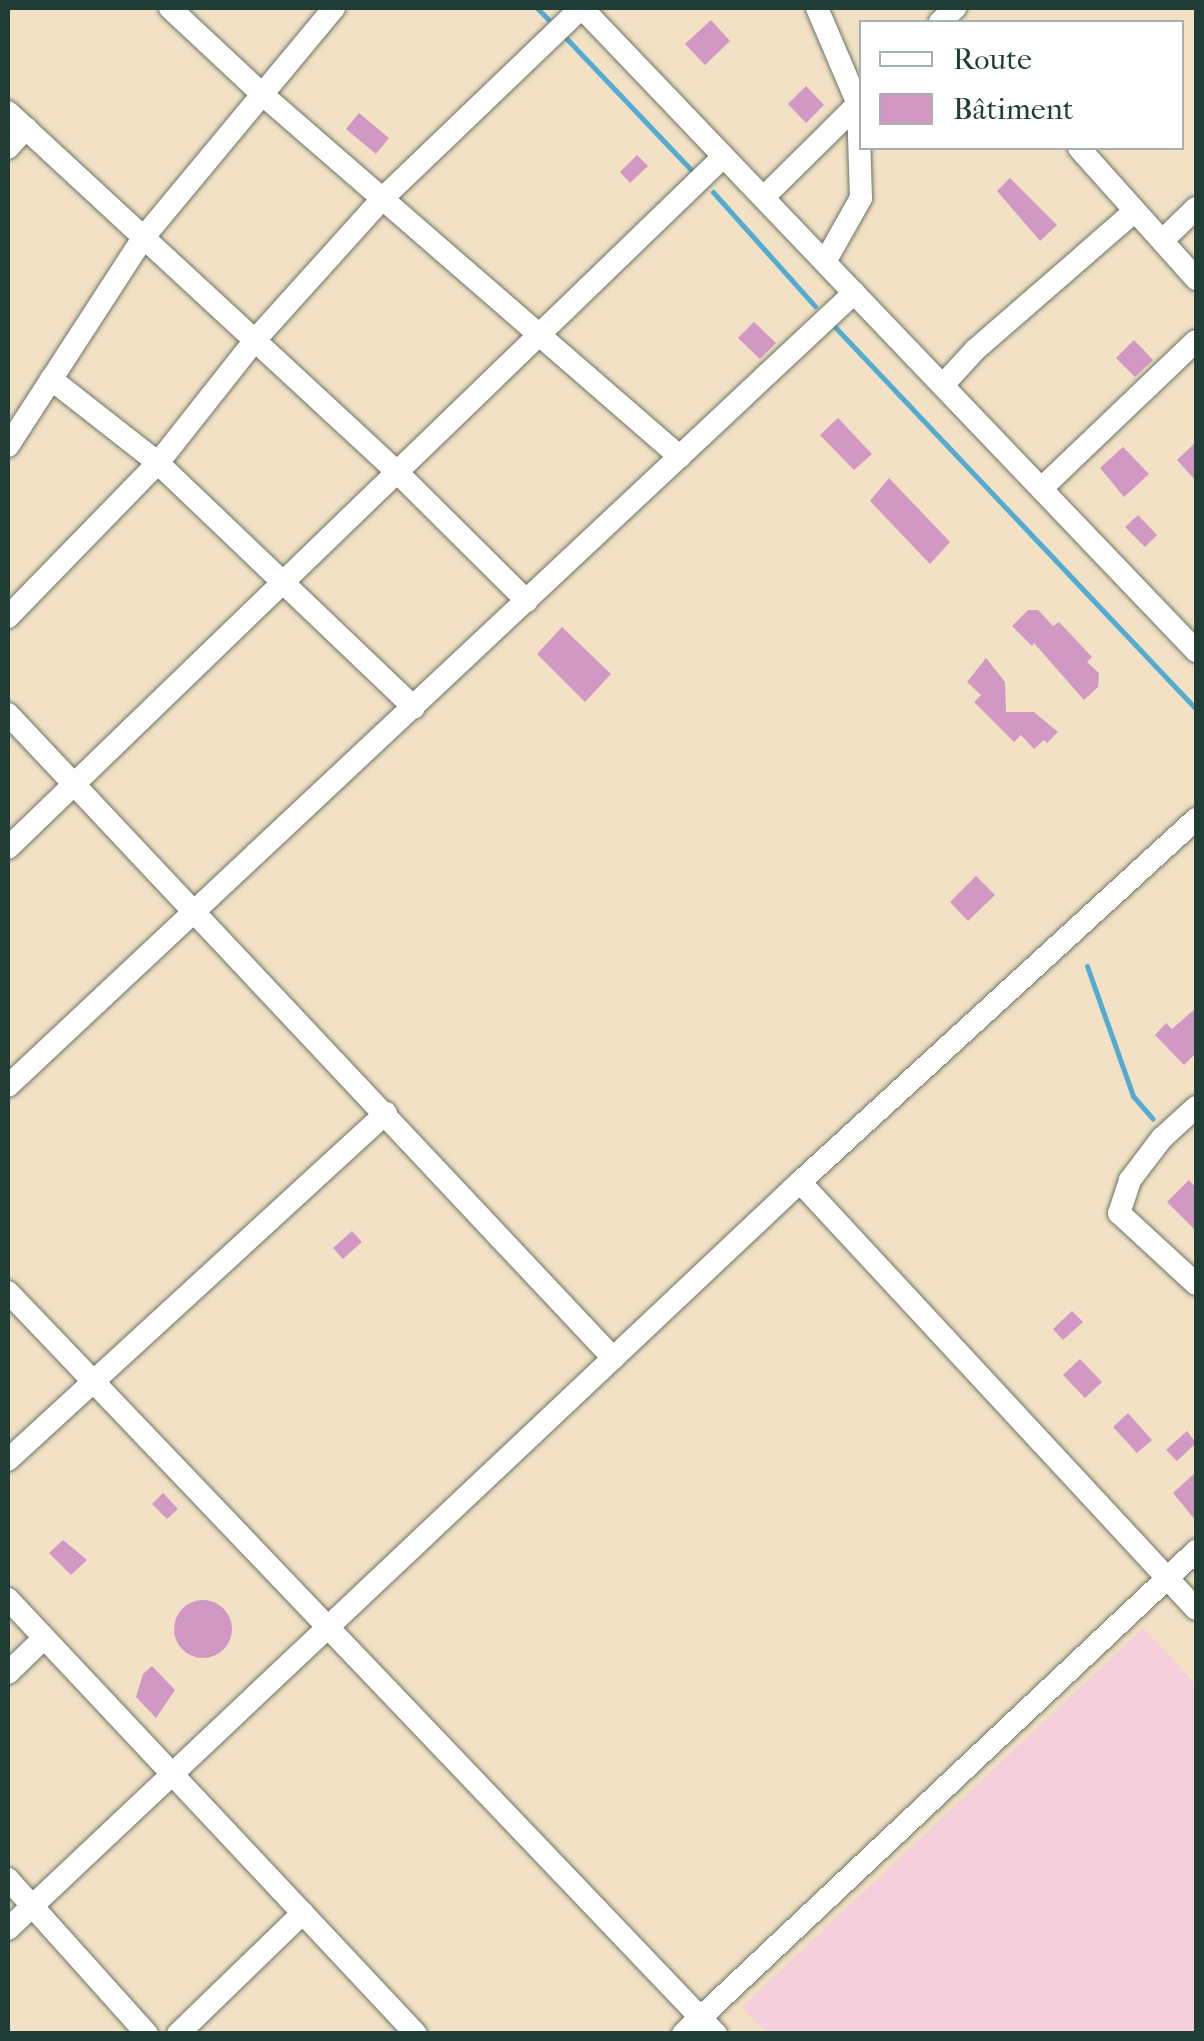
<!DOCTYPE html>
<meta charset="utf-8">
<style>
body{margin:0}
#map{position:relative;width:1204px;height:2041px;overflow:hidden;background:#f2e1c4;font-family:"IM FELL French Canon",serif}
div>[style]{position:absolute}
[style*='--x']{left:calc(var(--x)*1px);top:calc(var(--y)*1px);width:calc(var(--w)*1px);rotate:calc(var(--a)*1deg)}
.built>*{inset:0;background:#f5cfdb}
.stream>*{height:5px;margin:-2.5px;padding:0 2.5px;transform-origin:2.5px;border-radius:2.5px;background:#54abd1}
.building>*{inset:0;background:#d198c3}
.round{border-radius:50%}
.roads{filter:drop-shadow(0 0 2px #697666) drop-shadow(0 0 2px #697666)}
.minor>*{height:22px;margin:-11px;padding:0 11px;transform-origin:11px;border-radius:11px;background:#fff}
span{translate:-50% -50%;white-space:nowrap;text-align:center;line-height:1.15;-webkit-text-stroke:9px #fff;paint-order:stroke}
.frame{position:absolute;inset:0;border:10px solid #1f3d34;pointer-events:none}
.legend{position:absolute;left:859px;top:20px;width:325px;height:130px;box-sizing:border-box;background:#fff;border:2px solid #a5b1ae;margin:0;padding:12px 18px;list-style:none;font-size:30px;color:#1f3d34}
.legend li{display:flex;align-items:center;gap:20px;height:50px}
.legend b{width:50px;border:2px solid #a5b1ae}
</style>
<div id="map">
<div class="built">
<i style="clip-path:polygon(1143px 1628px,1196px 1684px,1196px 2033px,767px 2033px,742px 2007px)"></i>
</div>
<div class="stream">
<i style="--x:537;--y:8;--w:16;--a:45"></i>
<i style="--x:565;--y:37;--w:189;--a:46.5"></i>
<i style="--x:713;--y:192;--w:153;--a:48.2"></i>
<i style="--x:835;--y:327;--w:526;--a:46.62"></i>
<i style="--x:1087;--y:966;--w:138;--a:70.5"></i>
<i style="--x:1133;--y:1096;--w:30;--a:49"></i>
</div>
<div class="building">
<i style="clip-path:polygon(711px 20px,730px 41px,705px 65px,685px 44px)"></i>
<i style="clip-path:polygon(806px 86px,824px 105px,806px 123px,788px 104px)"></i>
<i style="clip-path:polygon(359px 113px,389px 138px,376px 154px,346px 129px)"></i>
<i style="clip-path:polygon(637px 155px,648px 166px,630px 183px,620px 172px)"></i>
<i style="clip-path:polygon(1010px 178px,1057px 225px,1040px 241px,997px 191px)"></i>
<i style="clip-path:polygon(754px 322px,776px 343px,760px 359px,738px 338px)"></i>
<i style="clip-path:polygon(1134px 340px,1153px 360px,1135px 377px,1116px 358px)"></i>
<i style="clip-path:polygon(838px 418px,872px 454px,854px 470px,820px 435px)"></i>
<i style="clip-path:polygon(1196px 442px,1196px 481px,1177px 460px)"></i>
<i style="clip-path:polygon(1123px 447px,1149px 474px,1124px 497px,1100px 468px)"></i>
<i style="clip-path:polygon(889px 478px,950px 542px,930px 564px,870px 501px)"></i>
<i style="clip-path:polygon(1138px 515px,1157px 535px,1145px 547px,1125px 527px)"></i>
<i style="clip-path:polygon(1028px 610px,1038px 610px,1053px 626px,1059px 622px,1092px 657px,1087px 662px,1099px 673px,1098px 687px,1084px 700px,1034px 643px,1032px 646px,1012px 626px)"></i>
<i style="clip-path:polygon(562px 627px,611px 674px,585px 702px,537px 654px)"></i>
<i style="clip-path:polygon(986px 658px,1005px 682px,1006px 712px,1034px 712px,1058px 732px,1047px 743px,1044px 740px,1034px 749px,1021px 735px,1014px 742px,974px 702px,981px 695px,967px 682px)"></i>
<i style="clip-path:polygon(976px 876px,995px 895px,968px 921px,950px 902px)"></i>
<i style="clip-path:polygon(1196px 1008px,1196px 1053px,1184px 1065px,1155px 1035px,1166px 1023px,1172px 1029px)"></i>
<i style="clip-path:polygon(1189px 1180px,1196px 1188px,1196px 1231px,1167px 1202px)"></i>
<i style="clip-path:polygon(352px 1231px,362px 1242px,343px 1259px,333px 1248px)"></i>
<i style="clip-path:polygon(1072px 1311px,1083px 1322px,1063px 1340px,1053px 1329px)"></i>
<i style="clip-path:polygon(1080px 1359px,1102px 1382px,1085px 1398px,1063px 1375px)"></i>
<i style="clip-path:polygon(1128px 1413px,1152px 1440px,1137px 1453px,1113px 1427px)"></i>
<i style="clip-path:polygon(1187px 1431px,1196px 1443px,1177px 1461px,1166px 1450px)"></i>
<i style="clip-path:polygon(1196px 1472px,1196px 1521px,1173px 1493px)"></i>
<i style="clip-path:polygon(163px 1493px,178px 1509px,167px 1519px,152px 1504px)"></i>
<i style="clip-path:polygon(63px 1540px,87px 1560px,71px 1575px,49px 1553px)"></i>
<i class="round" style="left:174px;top:1600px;width:58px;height:58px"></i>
<i style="clip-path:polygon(152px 1666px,175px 1690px,156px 1718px,136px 1697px,143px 1674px)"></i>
</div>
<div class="roads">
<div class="minor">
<i style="--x:170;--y:8;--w:127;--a:43.1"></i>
<i style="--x:263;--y:95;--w:552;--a:40.96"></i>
<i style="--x:582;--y:8;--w:889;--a:46.32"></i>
<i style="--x:817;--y:8;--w:104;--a:66.9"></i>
<i style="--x:858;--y:104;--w:94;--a:88.2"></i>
<i style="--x:861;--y:198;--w:73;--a:119.4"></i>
<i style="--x:940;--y:22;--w:21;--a:-43"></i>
<i style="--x:8;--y:112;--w:530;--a:42.78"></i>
<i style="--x:397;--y:472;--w:183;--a:44.8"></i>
<i style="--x:8;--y:148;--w:27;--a:-48"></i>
<i style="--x:1079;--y:148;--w:176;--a:48.2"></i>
<i style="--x:764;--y:197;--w:138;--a:-44.7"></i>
<i style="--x:1163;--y:240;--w:46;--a:-44.1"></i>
<i style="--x:51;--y:379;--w:136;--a:38.1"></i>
<i style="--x:158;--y:463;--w:354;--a:43.7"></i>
<i style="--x:943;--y:385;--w:47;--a:-47.6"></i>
<i style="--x:975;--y:350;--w:212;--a:-41"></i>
<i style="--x:8;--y:446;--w:248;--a:-57"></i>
<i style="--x:143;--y:238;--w:299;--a:-50.3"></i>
<i style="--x:1043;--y:487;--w:211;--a:-43.7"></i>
<i style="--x:8;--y:617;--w:215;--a:-45.8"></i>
<i style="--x:158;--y:463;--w:158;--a:-51.7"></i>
<i style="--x:256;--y:339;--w:190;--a:-48"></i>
<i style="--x:383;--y:198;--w:274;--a:-43.8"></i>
<i style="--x:8;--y:714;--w:884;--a:46.79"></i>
<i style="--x:8;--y:848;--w:993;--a:-44.02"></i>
<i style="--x:8;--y:1086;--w:1160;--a:-43.15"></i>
<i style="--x:1196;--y:1107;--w:46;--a:137.6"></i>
<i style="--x:1162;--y:1138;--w:53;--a:127.3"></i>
<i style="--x:1130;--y:1180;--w:35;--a:108"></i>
<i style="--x:1119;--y:1213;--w:105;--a:42.7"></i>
<i style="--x:800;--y:1182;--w:582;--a:47.16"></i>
<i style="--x:8;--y:1292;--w:1026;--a:46.34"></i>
<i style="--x:8;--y:1460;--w:513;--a:-42.55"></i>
<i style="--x:8;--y:1599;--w:596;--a:46.83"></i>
<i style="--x:8;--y:1673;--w:50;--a:-44.2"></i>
<i style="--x:8;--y:1879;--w:208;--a:48.1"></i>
<i style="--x:8;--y:1929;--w:1089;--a:-43.33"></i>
<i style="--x:800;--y:1182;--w:537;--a:-42.51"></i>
<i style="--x:178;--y:2034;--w:174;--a:-44.1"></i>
<i style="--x:683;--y:2034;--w:705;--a:-43.27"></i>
</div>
</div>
<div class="frame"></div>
<ul class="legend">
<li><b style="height:12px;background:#fff"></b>Route</li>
<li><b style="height:28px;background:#d198c3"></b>Bâtiment</li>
</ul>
</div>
